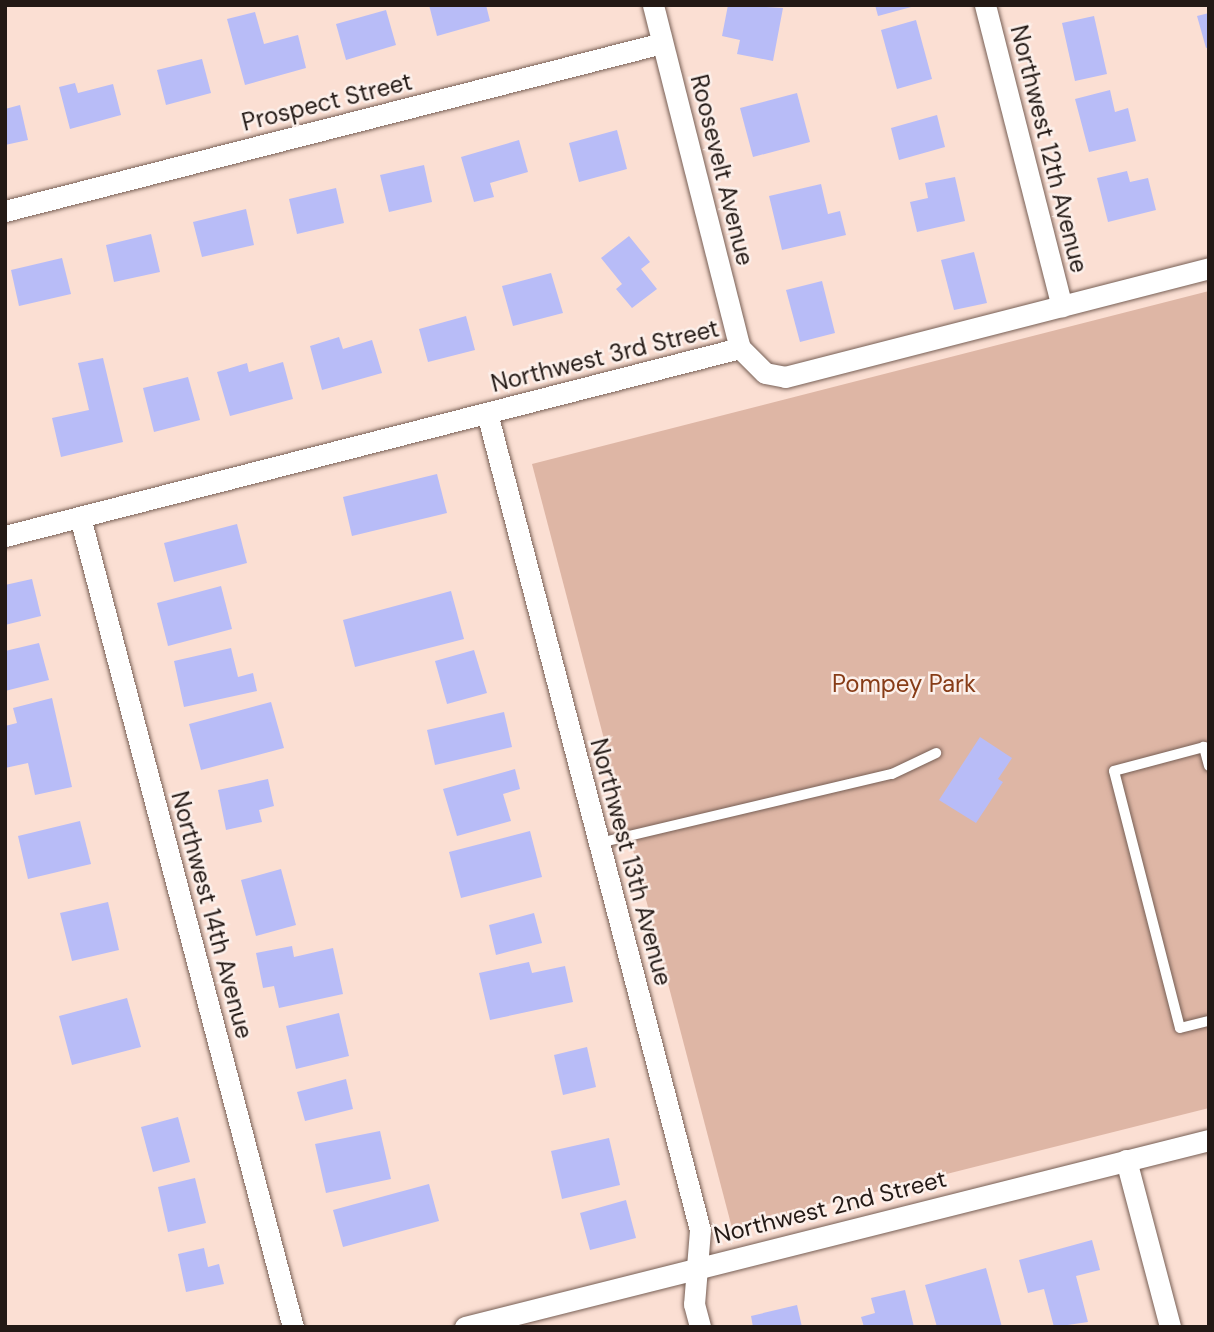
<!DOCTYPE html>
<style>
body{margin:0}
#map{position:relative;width:1214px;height:1332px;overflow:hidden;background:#fbdfd3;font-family:"DM Sans",sans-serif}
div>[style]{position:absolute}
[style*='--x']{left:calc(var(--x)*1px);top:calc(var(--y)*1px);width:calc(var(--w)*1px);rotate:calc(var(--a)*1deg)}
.green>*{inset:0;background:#deb6a5}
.building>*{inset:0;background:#b8bcf7}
.roads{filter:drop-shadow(0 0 2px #775f55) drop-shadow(0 0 2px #775f55)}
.service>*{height:10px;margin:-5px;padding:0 5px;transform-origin:5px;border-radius:5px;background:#fff}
.minor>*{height:21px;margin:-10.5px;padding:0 10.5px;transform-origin:10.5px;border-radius:10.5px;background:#fff}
span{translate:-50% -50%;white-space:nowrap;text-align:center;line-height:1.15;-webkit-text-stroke:5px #fcf0eb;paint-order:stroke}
.street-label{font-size:24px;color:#231915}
.park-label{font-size:24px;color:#873c17}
.frame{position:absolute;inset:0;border:7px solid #231915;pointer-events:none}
</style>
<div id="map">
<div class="green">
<i style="clip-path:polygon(1209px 291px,1209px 1108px,732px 1228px,532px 464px)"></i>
</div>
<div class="building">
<i style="clip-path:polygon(429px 5px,486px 5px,490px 21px,437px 36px)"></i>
<i style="clip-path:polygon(728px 5px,783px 8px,773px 61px,737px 54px,740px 40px,722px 36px)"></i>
<i style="clip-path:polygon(875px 5px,915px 5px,915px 6px,878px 16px)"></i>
<i style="clip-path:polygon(386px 10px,396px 45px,346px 60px,336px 24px)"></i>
<i style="clip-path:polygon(255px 12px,264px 44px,298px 35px,306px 68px,245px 85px,227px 19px)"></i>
<i style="clip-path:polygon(1209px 13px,1209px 47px,1206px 48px,1197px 16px)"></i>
<i style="clip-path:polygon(1094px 16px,1107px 74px,1075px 81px,1062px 23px)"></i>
<i style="clip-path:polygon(916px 20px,932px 79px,897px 89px,881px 30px)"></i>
<i style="clip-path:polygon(202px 59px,211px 93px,166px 105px,157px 70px)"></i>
<i style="clip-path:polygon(75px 83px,78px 93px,113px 84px,121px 115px,70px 129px,59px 87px)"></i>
<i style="clip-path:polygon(1110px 90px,1115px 112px,1128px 108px,1136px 141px,1089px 152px,1075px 99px)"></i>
<i style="clip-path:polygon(797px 93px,810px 142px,753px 157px,740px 108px)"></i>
<i style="clip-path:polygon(20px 105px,28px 140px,5px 145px,5px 109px)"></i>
<i style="clip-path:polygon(937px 115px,945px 147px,899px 160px,891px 128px)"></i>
<i style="clip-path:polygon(617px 130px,627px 169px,579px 182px,569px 143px)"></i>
<i style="clip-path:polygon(519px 140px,528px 172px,490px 183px,494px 197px,474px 202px,461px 157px)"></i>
<i style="clip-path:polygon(424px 165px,432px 202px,389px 212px,380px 175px)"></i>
<i style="clip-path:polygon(1127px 171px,1130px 182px,1148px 178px,1156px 210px,1108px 222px,1097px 178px)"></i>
<i style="clip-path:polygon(955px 177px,965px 221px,917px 232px,910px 202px,928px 198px,925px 183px)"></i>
<i style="clip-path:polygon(821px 184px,828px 214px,840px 211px,846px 235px,782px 250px,769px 196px)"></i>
<i style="clip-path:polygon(336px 188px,344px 223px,297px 234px,289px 199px)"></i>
<i style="clip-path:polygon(246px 209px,254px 245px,202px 257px,193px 222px)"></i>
<i style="clip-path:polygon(151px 234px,160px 272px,114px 282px,106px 245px)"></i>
<i style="clip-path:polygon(629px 236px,650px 262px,641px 269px,657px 289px,632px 308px,616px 289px,622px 284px,601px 258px)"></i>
<i style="clip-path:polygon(974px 252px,987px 303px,954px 310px,941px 260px)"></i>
<i style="clip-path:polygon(62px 258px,71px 294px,19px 306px,11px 270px)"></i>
<i style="clip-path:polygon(551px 273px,563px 313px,513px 326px,502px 286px)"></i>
<i style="clip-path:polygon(822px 281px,835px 333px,800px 342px,786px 290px)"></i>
<i style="clip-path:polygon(466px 316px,475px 350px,428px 362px,419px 329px)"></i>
<i style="clip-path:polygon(339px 337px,343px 349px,372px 340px,382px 373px,322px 390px,310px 346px)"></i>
<i style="clip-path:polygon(103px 358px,123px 442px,61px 457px,52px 418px,89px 410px,78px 363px)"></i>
<i style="clip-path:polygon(283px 362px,293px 399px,230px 416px,217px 372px,247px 363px,249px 372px)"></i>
<i style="clip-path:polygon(188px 377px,200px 420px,154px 432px,143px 388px)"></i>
<i style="clip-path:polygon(437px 474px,447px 513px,352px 536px,343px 497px)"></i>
<i style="clip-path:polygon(237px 524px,247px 563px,174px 582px,164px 543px)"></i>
<i style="clip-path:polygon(32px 579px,41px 616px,5px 625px,5px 585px)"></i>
<i style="clip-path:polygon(221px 586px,232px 629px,168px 646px,157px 603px)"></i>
<i style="clip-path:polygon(451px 591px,464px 639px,355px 667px,343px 620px)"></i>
<i style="clip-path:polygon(39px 643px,49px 680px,5px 691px,5px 651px)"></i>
<i style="clip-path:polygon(231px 648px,238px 677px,253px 673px,257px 691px,184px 707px,174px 661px)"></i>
<i style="clip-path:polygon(474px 650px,487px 693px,447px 704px,435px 661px)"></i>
<i style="clip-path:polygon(52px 698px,72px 787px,35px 795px,28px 763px,5px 768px,5px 726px,17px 723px,13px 708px)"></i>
<i style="clip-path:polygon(271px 702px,284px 748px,201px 770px,189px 724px)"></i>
<i style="clip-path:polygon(504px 712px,512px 747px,435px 765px,427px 730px)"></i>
<i style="clip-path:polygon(980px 737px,1012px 758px,998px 779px,1003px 782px,976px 823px,939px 800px)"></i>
<i style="clip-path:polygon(515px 769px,520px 789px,503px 794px,511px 821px,457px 836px,443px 789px)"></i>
<i style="clip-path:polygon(268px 779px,274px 806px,259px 810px,262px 822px,226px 830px,218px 790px)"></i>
<i style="clip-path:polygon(80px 821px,91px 864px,28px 879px,18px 836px)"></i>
<i style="clip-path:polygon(530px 831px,542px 877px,461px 898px,449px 852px)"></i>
<i style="clip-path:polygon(281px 869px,296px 925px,256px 936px,241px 880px)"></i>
<i style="clip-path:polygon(108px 902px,119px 950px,72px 961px,60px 913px)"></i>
<i style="clip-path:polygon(534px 913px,542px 943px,496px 955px,489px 925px)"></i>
<i style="clip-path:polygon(292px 946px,294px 957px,333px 948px,343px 994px,279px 1008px,274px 986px,263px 988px,256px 953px)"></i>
<i style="clip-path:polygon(529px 962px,532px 973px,565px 966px,573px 1002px,490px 1020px,479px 973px)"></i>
<i style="clip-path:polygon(127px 998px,141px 1047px,72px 1065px,59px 1016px)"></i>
<i style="clip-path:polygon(339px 1013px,349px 1056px,296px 1069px,286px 1026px)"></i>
<i style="clip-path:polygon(587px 1047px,596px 1087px,563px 1095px,554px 1055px)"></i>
<i style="clip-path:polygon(346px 1079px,353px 1109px,305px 1121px,297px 1092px)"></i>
<i style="clip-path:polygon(178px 1117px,190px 1162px,153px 1172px,141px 1127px)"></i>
<i style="clip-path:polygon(380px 1131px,391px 1179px,326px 1193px,315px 1144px)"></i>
<i style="clip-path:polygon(609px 1138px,620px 1185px,562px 1199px,551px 1151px)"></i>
<i style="clip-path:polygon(195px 1178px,206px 1223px,168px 1232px,158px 1187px)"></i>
<i style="clip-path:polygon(429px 1184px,439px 1221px,343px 1247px,333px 1210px)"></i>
<i style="clip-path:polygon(626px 1200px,636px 1238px,590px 1250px,580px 1213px)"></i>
<i style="clip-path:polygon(1092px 1240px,1100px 1270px,1076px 1276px,1088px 1322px,1054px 1327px,1044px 1289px,1028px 1293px,1019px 1260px)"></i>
<i style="clip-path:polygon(204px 1248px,208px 1267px,219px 1264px,224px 1284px,186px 1292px,178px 1254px)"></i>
<i style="clip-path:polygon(986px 1268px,1002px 1327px,937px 1327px,925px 1285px)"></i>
<i style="clip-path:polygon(905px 1290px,914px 1327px,864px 1327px,861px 1317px,875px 1313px,871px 1298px)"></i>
<i style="clip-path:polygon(797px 1305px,802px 1327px,753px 1327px,751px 1316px)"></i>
</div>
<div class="roads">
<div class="service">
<i style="--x:1209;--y:766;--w:20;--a:-105"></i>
<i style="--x:1204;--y:747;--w:93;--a:165.1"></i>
<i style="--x:1114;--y:771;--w:265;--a:75.6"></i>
<i style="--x:1180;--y:1028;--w:30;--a:-14"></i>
<i style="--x:599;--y:843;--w:301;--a:-13.3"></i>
<i style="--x:892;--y:774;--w:49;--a:-25.5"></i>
</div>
<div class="minor">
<i style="--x:653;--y:5;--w:354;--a:75.8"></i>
<i style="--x:985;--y:5;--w:311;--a:75.7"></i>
<i style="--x:5;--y:211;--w:678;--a:-14.34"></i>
<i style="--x:740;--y:348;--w:35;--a:45"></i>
<i style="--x:765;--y:373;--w:20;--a:11"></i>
<i style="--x:785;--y:377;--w:438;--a:-14.4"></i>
<i style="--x:487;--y:413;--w:844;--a:75.39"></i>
<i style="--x:700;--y:1230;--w:74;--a:94.6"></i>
<i style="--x:694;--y:1304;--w:24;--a:75"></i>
<i style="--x:80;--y:517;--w:838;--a:75.27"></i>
<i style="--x:5;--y:536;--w:759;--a:-14.35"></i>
<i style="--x:1126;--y:1160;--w:173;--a:75.2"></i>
<i style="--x:465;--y:1327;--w:767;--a:-14.11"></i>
</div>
</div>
<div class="street-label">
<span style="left:327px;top:102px;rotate:-14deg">Prospect Street</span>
<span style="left:1049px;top:149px;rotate:76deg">Northwest 12th Avenue</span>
<span style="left:722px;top:170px;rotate:76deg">Roosevelt Avenue</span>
<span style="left:605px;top:356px;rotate:-14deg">Northwest 3rd Street</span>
<span style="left:631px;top:862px;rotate:75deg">Northwest 13th Avenue</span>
<span style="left:212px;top:915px;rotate:75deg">Northwest 14th Avenue</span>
<span style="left:830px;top:1207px;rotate:-14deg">Northwest 2nd Street</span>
</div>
<div class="park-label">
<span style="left:904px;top:684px">Pompey Park</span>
</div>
<div class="frame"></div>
</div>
